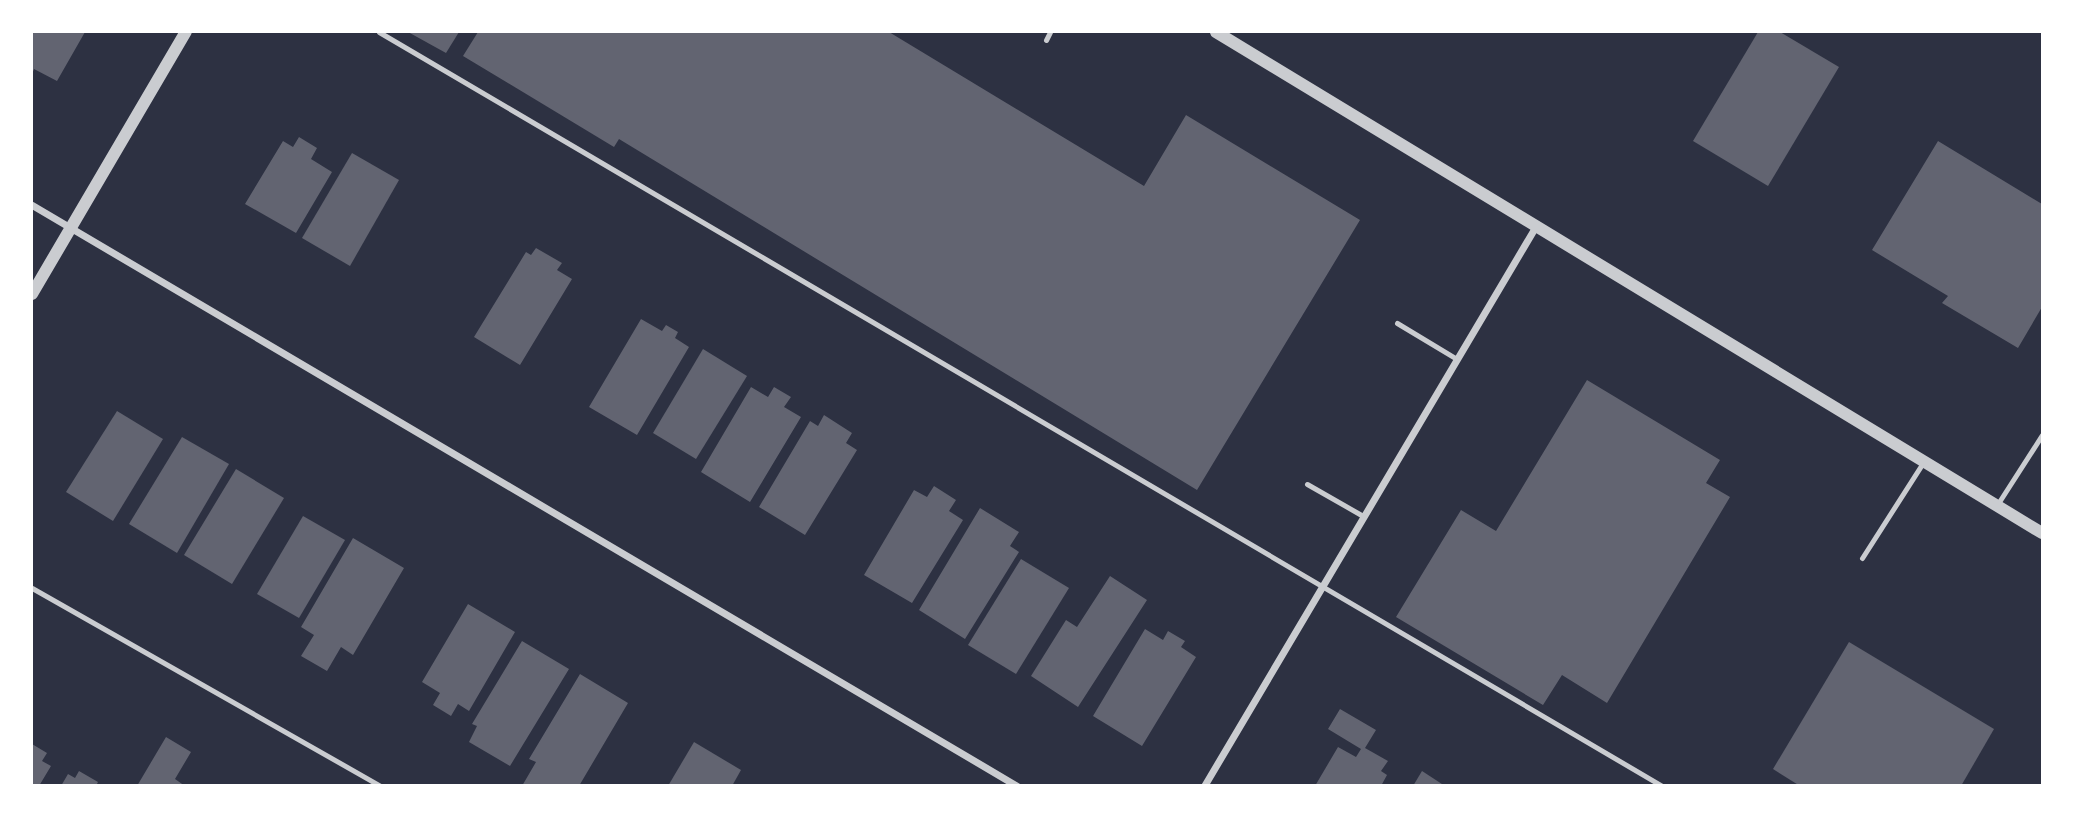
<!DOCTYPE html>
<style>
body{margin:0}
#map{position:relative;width:2074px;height:817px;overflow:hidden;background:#2d3142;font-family:Lato,sans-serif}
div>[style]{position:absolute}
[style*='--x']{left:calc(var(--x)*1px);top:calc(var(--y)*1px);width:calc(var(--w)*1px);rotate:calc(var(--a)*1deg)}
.building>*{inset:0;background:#626471}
.service>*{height:5px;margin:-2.5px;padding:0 2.5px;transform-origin:2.5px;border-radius:2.5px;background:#caccd0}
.minor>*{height:7px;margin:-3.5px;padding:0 3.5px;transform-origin:3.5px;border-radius:3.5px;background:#caccd0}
.tertiary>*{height:12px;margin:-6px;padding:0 6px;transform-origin:6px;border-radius:6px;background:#caccd0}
span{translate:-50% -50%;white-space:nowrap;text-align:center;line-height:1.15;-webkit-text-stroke:7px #fff;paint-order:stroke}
.frame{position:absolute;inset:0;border:33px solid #fff;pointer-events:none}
</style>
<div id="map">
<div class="building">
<i style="clip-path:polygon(32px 32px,85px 32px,57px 81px,34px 69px,32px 74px)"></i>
<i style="clip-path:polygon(408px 32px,459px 32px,446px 53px)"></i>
<i style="clip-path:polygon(478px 32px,889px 32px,1144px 186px,1186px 115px,1360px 220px,1197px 490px,619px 139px,614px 147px,463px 56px)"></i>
<i style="clip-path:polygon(1758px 32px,1780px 32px,1839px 67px,1768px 186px,1693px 141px)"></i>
<i style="clip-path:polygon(299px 137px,317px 148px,311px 159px,332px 172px,296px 233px,245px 204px,283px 141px,293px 147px)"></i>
<i style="clip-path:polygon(1938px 141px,2042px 204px,2042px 307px,2018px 348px,1942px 303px,1948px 296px,1872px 250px)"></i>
<i style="clip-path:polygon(352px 153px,399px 180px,350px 266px,302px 238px)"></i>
<i style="clip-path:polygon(536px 248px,562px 263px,557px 270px,572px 279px,520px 365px,474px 337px,526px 252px,531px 255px)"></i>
<i style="clip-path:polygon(641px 319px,662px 331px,666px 325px,678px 332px,675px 338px,689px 347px,637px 435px,589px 407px)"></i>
<i style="clip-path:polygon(703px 349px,747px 376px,696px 459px,653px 433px)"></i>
<i style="clip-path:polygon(1587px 380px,1720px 460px,1706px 483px,1730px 497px,1607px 703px,1562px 675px,1543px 705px,1396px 617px,1461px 510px,1496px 531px)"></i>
<i style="clip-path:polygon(751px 387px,768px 397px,774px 387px,791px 397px,784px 407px,801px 417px,750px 502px,701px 472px)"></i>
<i style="clip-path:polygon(117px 411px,163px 439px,113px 521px,66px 492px)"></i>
<i style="clip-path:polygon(824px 415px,852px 433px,846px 443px,857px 450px,805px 535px,759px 507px,810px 421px,818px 426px)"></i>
<i style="clip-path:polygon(182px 437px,229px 464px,177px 553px,129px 524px)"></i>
<i style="clip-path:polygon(236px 469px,284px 498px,232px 584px,184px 555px)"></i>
<i style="clip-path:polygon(934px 486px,956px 500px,949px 511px,963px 520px,912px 603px,864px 575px,914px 490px,927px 497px)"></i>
<i style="clip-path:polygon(980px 508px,1019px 532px,1010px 546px,1019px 552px,965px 639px,919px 610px)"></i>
<i style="clip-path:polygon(303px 516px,345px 540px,299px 618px,257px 594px)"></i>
<i style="clip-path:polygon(353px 538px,404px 568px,353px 655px,341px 647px,327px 671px,301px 656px,314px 635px,301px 627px)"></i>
<i style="clip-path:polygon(1021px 559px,1069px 588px,1016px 674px,968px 645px)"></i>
<i style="clip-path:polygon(1110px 576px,1147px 600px,1078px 707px,1031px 676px,1066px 620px,1077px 627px)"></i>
<i style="clip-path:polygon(468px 604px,515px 632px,469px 711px,458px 704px,451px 716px,433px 705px,440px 693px,422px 682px)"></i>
<i style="clip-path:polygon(1145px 629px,1163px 640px,1168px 631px,1185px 641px,1181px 647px,1196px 657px,1142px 746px,1093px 716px)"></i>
<i style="clip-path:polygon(522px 641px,569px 669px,510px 766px,469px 742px,477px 726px,472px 724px)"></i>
<i style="clip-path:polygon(1849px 642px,1994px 729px,1961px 786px,1800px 786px,1773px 769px)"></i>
<i style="clip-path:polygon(580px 674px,628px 703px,579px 786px,522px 786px,536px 762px,529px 759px)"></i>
<i style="clip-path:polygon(1340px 709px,1376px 730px,1365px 748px,1388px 761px,1381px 771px,1387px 775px,1381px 786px,1315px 786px,1338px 747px,1356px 757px,1361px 749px,1328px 729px)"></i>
<i style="clip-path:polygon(166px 737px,191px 752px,175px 779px,185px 786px,137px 786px)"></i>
<i style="clip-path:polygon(694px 742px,741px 770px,732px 786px,668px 786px)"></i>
<i style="clip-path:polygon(32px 744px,47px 753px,42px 761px,51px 766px,39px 786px,32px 786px)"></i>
<i style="clip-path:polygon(79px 771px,98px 782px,96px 786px,61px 786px,68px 774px,75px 778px)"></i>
<i style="clip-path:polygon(1422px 771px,1445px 786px,1413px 786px)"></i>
</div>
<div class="service">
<i style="--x:379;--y:32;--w:1488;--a:30.44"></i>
<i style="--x:1046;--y:40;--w:9;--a:-63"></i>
<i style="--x:1397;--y:323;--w:70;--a:31"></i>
<i style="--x:1307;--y:484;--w:64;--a:29.7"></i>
<i style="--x:1997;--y:505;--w:83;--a:-57.3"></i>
<i style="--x:1862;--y:558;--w:115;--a:-57.4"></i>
<i style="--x:32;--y:588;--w:401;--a:29.6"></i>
</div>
<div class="minor">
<i style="--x:32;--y:205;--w:1144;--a:30.53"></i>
<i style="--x:1204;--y:786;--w:653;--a:-59.35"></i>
</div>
<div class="tertiary">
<i style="--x:1216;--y:32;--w:966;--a:31.24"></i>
<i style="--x:32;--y:294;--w:304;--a:-59.6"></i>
</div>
<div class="frame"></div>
</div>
